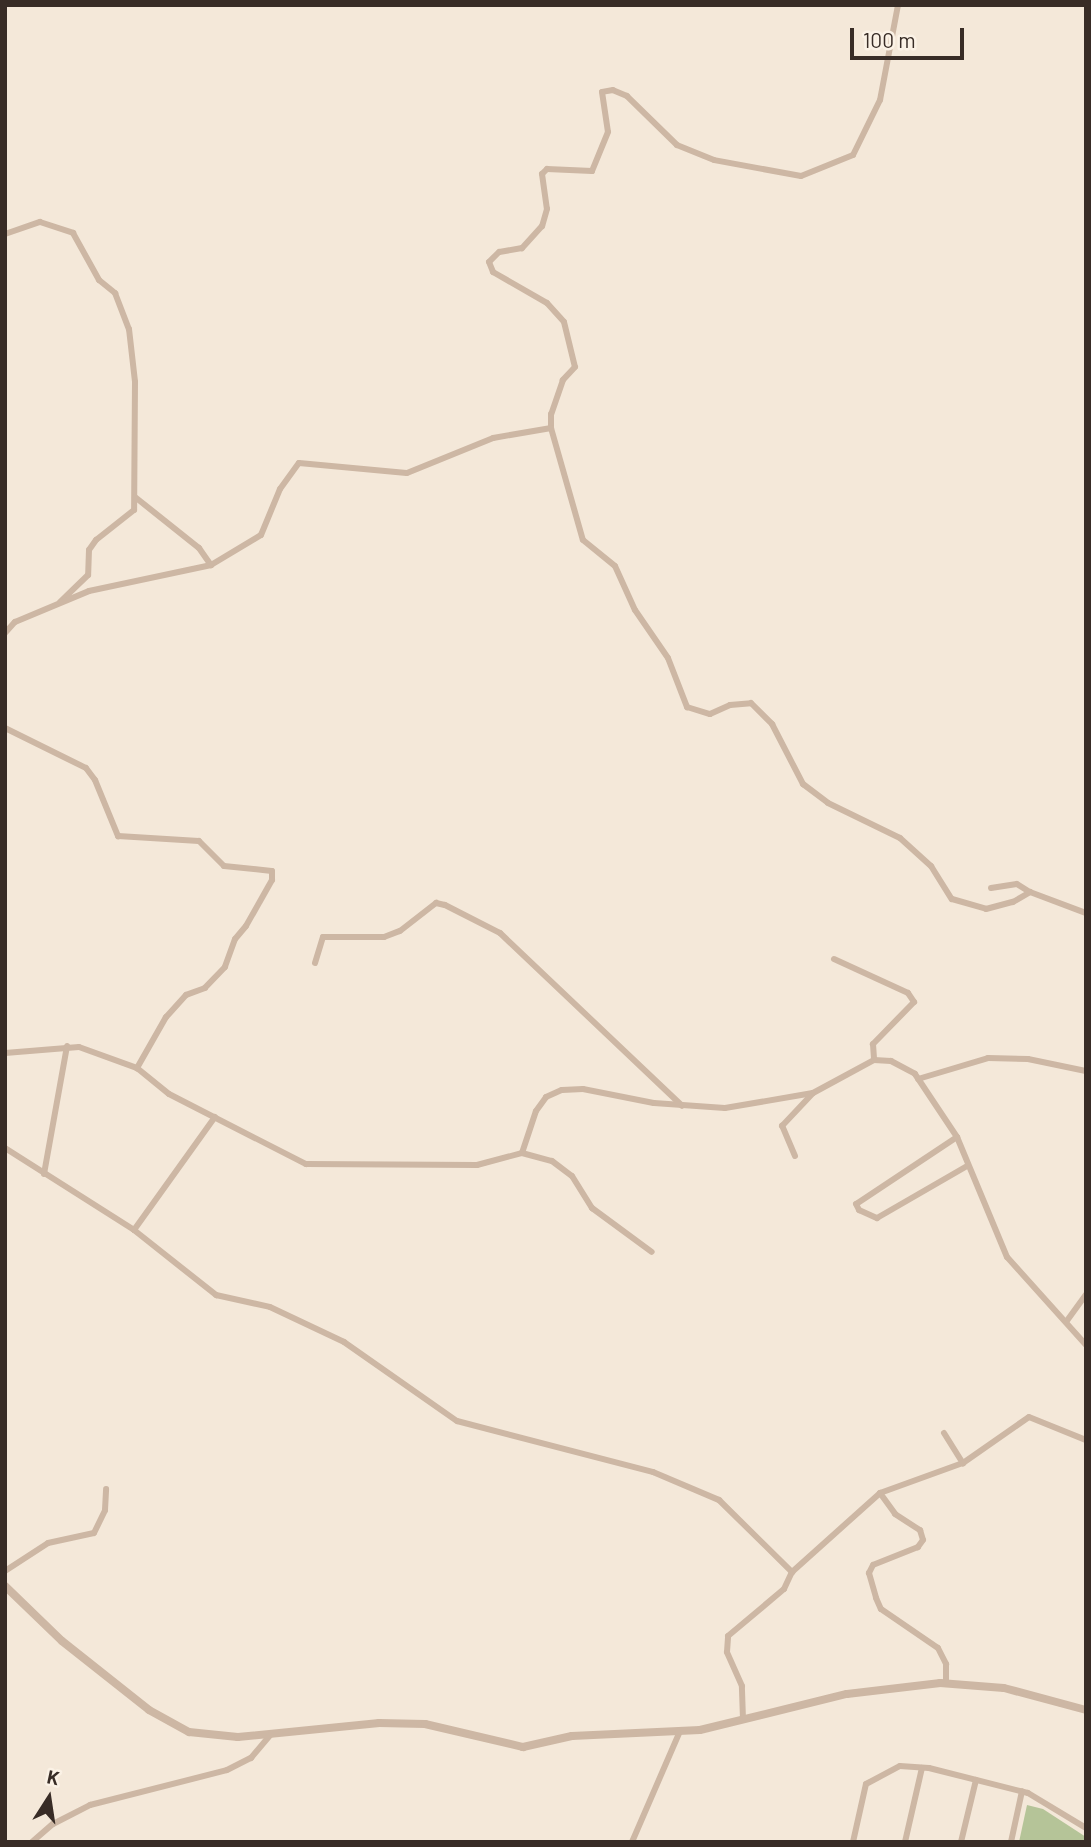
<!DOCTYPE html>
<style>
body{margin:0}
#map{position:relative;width:1091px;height:1847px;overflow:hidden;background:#f4e8d9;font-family:Barlow,sans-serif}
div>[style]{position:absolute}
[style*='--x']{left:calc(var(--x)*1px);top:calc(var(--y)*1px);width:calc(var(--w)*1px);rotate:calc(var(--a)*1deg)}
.green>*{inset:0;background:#b5c498}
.minor>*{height:6px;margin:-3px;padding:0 3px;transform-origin:3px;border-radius:3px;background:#cdb7a4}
.tertiary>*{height:8px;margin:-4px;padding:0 4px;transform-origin:4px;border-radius:4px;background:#cdb7a4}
span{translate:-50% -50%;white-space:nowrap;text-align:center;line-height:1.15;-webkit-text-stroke:5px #fbf2e6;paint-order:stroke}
.frame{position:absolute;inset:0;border:7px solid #382c26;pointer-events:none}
.north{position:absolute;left:14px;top:1763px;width:70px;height:70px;-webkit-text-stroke:5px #fbf2e6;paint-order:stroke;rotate:12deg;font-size:19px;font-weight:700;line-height:28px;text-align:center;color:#382c26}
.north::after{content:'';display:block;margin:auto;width:24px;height:32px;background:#382c26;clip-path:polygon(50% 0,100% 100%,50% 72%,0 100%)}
.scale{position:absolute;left:850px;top:28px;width:114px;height:32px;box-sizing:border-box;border:4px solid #382c26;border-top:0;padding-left:9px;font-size:21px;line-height:24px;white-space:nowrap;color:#382c26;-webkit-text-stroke:5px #fbf2e6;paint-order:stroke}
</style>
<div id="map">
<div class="green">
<i style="clip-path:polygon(1027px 1805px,1043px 1809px,1086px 1837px,1086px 1842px,1019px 1842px)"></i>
</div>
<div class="minor">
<i style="--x:898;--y:5;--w:97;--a:100.7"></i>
<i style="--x:880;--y:100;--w:61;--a:116.1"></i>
<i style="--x:853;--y:155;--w:56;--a:158"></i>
<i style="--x:801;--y:176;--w:88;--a:-169.6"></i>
<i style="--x:714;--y:160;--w:40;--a:-158"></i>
<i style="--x:677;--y:145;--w:70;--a:-135.6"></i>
<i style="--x:627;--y:96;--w:15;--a:-157"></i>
<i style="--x:613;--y:90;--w:11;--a:170"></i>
<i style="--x:602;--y:92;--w:40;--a:81.5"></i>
<i style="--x:608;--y:132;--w:42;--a:112.3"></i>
<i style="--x:592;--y:171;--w:45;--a:-177.5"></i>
<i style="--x:547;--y:169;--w:7;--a:135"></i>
<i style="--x:542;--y:174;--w:35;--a:82"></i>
<i style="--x:547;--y:209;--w:18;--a:106"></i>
<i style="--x:542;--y:226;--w:30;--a:132"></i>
<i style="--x:522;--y:248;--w:23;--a:170"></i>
<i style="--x:499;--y:252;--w:14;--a:135"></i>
<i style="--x:489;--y:262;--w:11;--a:68"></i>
<i style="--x:493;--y:272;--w:62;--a:29.9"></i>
<i style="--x:547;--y:303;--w:25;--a:48"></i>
<i style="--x:564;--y:322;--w:46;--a:76.3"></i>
<i style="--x:575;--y:367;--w:18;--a:133"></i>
<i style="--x:563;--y:380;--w:36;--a:109"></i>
<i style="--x:551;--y:414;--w:14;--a:90"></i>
<i style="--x:551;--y:428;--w:116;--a:74.1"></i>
<i style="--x:583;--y:540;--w:41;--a:39.1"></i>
<i style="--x:615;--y:566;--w:48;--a:65.6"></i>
<i style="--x:635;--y:610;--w:58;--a:55.5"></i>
<i style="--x:668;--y:658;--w:53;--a:68.8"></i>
<i style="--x:687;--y:707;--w:24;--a:17"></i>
<i style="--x:710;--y:714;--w:22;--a:-24"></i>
<i style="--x:730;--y:705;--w:21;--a:-5"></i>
<i style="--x:751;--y:703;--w:30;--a:45"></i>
<i style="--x:772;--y:724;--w:68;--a:62.7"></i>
<i style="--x:803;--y:784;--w:31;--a:37"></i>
<i style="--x:828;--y:803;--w:80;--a:25.9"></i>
<i style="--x:900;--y:838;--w:42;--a:42.1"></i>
<i style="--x:931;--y:866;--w:39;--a:58"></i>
<i style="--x:952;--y:899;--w:35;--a:16"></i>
<i style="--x:986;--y:909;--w:28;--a:-15"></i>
<i style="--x:1013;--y:902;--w:20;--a:-30"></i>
<i style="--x:1030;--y:892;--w:60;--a:20.6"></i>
<i style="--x:5;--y:234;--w:37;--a:-19"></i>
<i style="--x:40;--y:222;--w:35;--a:18"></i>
<i style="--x:73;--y:233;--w:54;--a:61"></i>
<i style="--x:99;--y:280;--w:21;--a:39"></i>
<i style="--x:115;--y:293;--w:39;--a:69"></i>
<i style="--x:129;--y:329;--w:53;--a:83.5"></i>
<i style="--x:135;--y:382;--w:128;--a:90.4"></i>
<i style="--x:134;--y:510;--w:48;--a:141.7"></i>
<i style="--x:96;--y:540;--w:12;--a:125"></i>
<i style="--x:89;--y:550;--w:25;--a:92"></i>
<i style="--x:88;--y:575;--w:39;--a:136"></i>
<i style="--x:135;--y:497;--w:82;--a:38.6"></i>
<i style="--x:199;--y:548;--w:21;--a:55"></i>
<i style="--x:5;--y:633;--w:15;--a:-48"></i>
<i style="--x:15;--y:622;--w:80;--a:-22.7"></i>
<i style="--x:89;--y:591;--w:125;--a:-12"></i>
<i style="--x:211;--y:565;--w:58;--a:-31"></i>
<i style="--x:261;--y:535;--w:50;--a:-67.6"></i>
<i style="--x:280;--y:489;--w:32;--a:-54"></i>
<i style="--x:299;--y:463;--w:108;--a:5.3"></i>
<i style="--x:407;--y:473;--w:93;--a:-22.1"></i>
<i style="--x:493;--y:438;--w:59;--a:-9.8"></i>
<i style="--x:5;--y:728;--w:90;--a:26.3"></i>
<i style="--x:86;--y:768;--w:15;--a:53"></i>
<i style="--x:95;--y:780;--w:61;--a:67.7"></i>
<i style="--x:118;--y:836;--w:81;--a:3.5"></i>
<i style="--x:199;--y:841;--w:35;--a:45"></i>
<i style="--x:224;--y:866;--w:48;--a:5.9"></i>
<i style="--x:272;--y:871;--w:9;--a:90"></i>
<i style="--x:272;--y:880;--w:53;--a:119.5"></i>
<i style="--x:246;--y:926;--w:17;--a:130"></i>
<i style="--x:235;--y:939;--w:30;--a:110"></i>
<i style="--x:225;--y:967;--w:29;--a:134"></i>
<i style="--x:205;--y:988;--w:20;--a:160"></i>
<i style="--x:186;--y:995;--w:30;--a:132"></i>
<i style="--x:166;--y:1017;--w:59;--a:119.6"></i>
<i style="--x:991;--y:888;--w:26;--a:-9"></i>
<i style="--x:1017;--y:884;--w:15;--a:32"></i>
<i style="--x:834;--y:959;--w:81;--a:24.7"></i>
<i style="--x:908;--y:993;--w:11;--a:56"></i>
<i style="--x:914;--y:1002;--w:59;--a:134.3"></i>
<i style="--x:873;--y:1044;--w:16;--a:86"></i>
<i style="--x:315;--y:963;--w:27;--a:-73"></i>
<i style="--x:323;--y:937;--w:61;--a:0"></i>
<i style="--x:384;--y:937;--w:17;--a:-21"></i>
<i style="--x:400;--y:931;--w:46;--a:-37.9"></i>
<i style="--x:436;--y:903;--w:9;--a:13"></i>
<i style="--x:445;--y:905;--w:62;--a:27"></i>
<i style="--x:500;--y:933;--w:251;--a:43.5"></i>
<i style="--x:5;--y:1053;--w:74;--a:-4.6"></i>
<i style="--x:79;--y:1047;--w:62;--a:19.9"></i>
<i style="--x:137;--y:1068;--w:41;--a:39.1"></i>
<i style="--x:169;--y:1094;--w:154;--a:27.1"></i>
<i style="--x:306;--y:1164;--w:171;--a:0.3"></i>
<i style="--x:477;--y:1165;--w:47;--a:-14.9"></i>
<i style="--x:522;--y:1153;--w:31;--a:15"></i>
<i style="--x:552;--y:1161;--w:25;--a:37"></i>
<i style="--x:572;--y:1176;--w:38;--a:58"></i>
<i style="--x:592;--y:1208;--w:74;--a:36.3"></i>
<i style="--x:918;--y:1079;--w:73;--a:-16.7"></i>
<i style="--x:988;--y:1058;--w:40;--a:1.4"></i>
<i style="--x:1028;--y:1059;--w:59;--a:11.7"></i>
<i style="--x:957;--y:1137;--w:121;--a:146.4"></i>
<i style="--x:856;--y:1204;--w:7;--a:63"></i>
<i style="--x:859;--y:1210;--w:20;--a:24"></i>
<i style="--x:877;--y:1218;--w:104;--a:-30"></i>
<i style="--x:5;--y:1148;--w:153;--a:32.4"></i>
<i style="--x:134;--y:1230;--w:105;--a:38.4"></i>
<i style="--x:216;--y:1295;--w:55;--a:12.5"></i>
<i style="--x:270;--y:1307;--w:82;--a:25.3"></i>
<i style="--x:344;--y:1342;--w:138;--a:35"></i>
<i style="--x:457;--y:1421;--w:203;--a:14.6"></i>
<i style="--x:653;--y:1472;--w:72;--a:23"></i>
<i style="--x:719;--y:1500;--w:103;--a:44.6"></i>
<i style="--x:522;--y:1153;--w:44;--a:-71.6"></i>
<i style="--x:536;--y:1111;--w:17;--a:-54"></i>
<i style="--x:546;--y:1097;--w:17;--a:-24"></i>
<i style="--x:562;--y:1090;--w:21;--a:-3"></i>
<i style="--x:583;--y:1089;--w:72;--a:11.2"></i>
<i style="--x:654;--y:1103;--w:71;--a:4"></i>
<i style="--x:725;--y:1108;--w:89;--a:-9.7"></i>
<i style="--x:813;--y:1093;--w:69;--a:-28.4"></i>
<i style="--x:874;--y:1060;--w:17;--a:3"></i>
<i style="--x:891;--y:1061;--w:27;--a:28"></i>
<i style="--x:915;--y:1074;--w:76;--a:56.3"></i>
<i style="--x:957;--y:1137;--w:130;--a:67.4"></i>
<i style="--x:1007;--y:1257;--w:118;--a:48.1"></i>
<i style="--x:795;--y:1156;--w:33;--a:-113"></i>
<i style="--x:782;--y:1126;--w:45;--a:-46.8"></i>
<i style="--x:44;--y:1174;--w:130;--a:-79.8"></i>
<i style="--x:134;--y:1230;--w:139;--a:-54.4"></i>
<i style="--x:1066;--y:1322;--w:34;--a:-54"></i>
<i style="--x:944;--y:1433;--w:36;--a:58"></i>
<i style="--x:880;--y:1493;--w:26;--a:54"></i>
<i style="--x:895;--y:1514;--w:30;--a:33"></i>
<i style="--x:920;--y:1530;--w:10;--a:73"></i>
<i style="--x:923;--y:1540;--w:9;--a:126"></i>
<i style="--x:918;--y:1547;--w:48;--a:158.2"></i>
<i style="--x:873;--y:1565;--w:9;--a:117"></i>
<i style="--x:869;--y:1573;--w:26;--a:74"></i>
<i style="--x:876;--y:1598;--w:12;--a:66"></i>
<i style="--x:881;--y:1609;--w:69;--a:34.4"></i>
<i style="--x:938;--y:1648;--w:18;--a:63"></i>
<i style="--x:946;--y:1664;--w:20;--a:90"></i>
<i style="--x:5;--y:1571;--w:51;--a:-33.1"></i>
<i style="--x:48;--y:1543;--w:47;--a:-12.3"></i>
<i style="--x:94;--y:1533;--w:25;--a:-64"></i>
<i style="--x:105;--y:1510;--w:21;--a:-87"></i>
<i style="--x:743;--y:1719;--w:33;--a:-92"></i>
<i style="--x:742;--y:1686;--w:37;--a:-114"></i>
<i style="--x:727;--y:1652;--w:16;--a:-86"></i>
<i style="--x:728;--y:1636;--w:73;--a:-40"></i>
<i style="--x:784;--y:1589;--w:19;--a:-65"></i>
<i style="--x:792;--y:1572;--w:118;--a:-41.9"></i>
<i style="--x:880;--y:1493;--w:88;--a:-19.9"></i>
<i style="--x:963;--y:1463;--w:80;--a:-34.9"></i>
<i style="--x:1029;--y:1417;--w:61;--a:22"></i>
<i style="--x:32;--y:1842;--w:28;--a:-41"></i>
<i style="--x:53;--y:1824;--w:42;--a:-27.2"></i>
<i style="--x:90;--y:1805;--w:141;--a:-14.3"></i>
<i style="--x:227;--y:1770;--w:27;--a:-27"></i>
<i style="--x:251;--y:1758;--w:31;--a:-50"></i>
<i style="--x:632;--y:1842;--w:121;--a:-66.6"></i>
<i style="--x:853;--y:1842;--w:59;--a:-77.4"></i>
<i style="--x:866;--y:1784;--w:38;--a:-28"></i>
<i style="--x:900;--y:1766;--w:29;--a:4"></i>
<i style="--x:929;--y:1768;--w:102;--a:14.2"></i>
<i style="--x:1028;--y:1793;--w:68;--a:31.1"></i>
<i style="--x:905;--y:1842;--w:76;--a:-77.1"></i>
<i style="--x:961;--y:1842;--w:64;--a:-76.4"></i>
<i style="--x:1011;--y:1842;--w:52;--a:-77.8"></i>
</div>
<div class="tertiary">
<i style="--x:5;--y:1586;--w:79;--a:44"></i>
<i style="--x:62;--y:1641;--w:111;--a:38.4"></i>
<i style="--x:149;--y:1710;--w:46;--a:28.8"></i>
<i style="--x:189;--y:1732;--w:49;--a:5.8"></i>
<i style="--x:238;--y:1737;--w:142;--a:-5.7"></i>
<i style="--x:379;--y:1723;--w:46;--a:1.2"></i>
<i style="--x:425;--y:1724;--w:101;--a:13.2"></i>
<i style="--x:523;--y:1747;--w:50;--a:-12.7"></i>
<i style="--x:572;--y:1736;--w:128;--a:-2.7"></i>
<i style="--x:700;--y:1730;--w:151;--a:-13.8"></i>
<i style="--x:847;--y:1694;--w:94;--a:-6.7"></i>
<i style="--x:940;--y:1683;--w:64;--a:4.5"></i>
<i style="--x:1004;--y:1688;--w:85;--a:15"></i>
</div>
<div class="frame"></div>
<div class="north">K</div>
<div class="scale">100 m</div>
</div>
